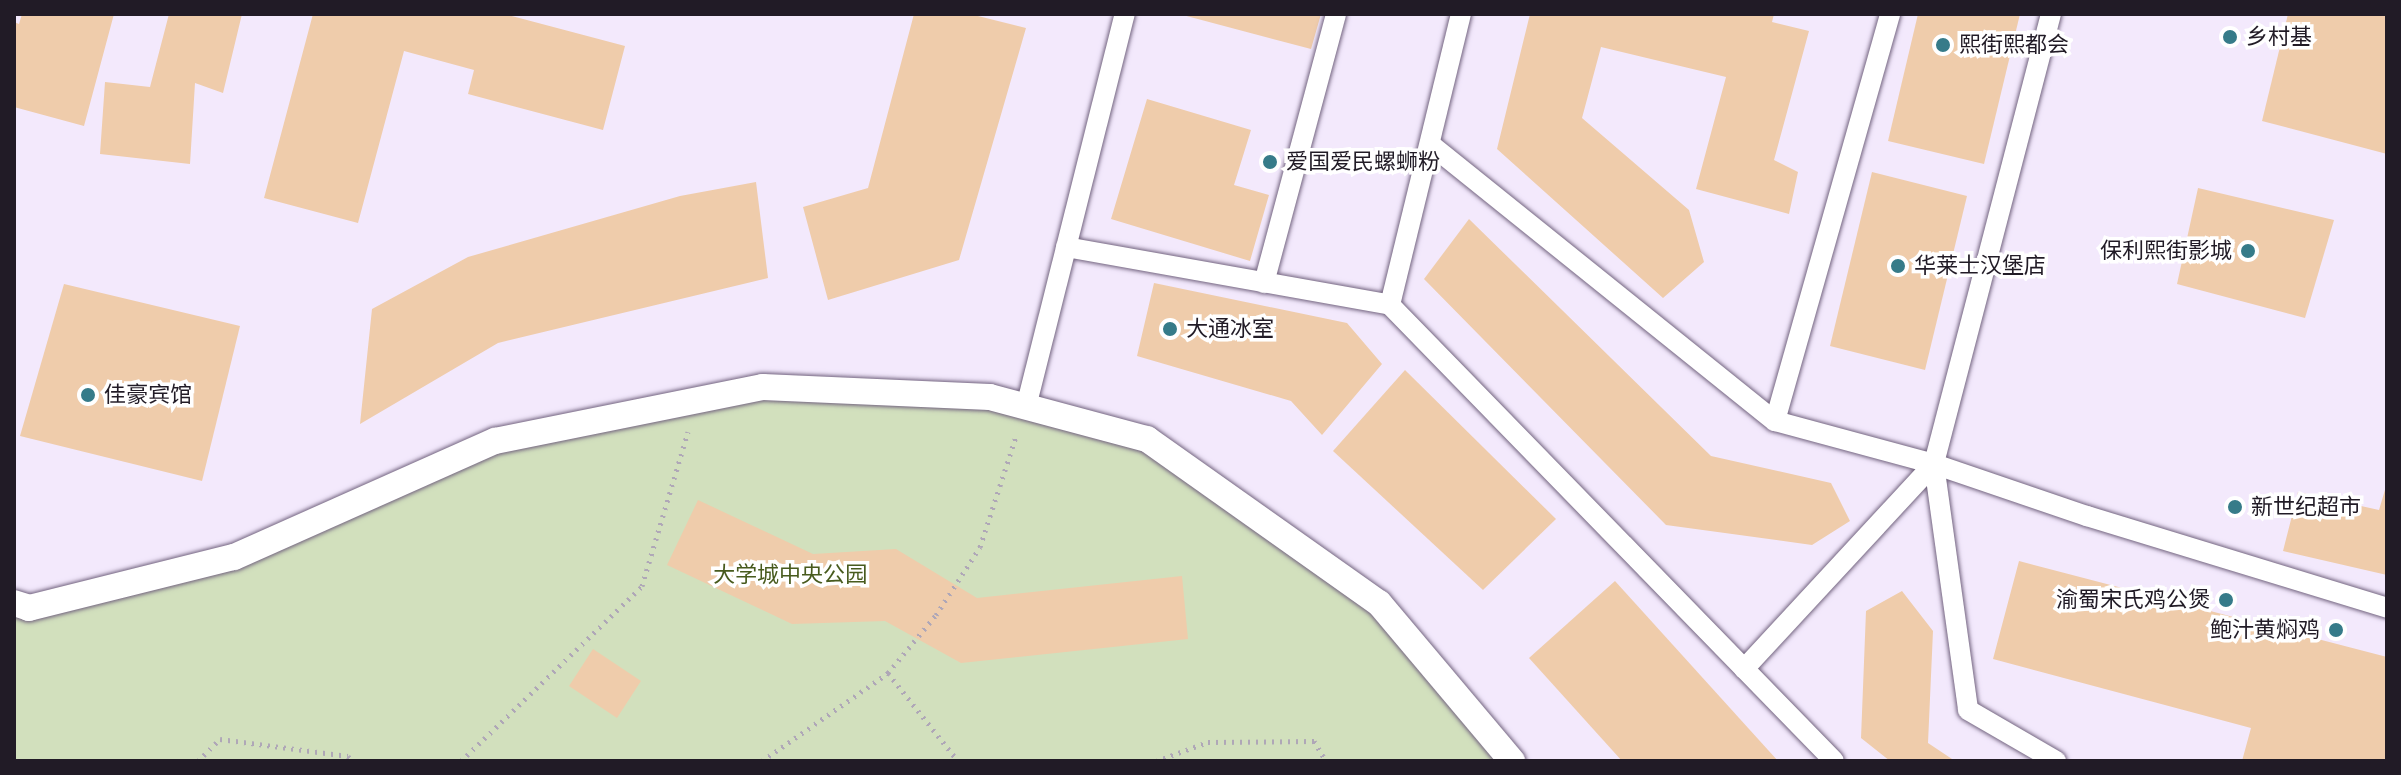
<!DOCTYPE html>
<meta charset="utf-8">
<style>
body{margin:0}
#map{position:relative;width:2401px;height:775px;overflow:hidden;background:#f3e9fc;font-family:"DM Sans","Noto Sans SC",sans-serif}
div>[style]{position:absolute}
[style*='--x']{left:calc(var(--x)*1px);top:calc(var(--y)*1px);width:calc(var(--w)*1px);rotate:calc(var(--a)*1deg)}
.green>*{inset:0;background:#d2e0bd}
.building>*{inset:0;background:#efccab}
.path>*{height:5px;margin-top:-2.5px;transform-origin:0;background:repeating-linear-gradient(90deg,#afa7b7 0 2px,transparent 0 8px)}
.roads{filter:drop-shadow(0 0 2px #736480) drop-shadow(0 0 2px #736480)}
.pedestrian>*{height:20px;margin:-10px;padding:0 10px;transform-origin:10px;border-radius:10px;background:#fff}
.minor>*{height:26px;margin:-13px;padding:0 13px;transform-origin:13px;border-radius:13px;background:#fff}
.dots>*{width:22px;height:22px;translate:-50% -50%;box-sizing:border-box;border:4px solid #fff;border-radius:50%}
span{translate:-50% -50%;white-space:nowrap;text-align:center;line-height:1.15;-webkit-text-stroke:7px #fff;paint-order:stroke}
.poi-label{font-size:22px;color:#211b26}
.left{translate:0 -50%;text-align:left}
.right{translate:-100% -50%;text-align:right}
.park-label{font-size:22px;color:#485b1e}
.frame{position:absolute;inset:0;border:16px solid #211b26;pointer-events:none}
</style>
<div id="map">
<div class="green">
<i style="clip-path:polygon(763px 387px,990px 397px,1147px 439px,1379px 603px,1512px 761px,14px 761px,14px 603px,234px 557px,495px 441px)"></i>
</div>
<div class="building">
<i style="clip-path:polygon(22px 14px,114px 14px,84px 126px,14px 107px,14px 22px,19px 24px)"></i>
<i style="clip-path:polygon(169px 14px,242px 14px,223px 93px,195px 83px,190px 164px,100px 154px,105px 82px,150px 87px)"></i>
<i style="clip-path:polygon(313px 14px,504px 14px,625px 46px,603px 130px,468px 94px,474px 70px,404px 51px,358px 223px,264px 198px)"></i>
<i style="clip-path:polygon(914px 14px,970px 14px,1026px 28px,959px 260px,828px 300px,803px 207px,868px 188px)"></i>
<i style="clip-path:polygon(1179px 14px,1321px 14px,1311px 49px)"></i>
<i style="clip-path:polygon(1530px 14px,1774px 14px,1772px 22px,1809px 31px,1774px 160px,1798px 172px,1789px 214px,1696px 189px,1726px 77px,1601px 47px,1582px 118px,1689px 210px,1704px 262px,1663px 298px,1497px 149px)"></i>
<i style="clip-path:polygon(1918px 14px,2020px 14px,1984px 164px,1888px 141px)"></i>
<i style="clip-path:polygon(2288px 14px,2387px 14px,2387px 154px,2262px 121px)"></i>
<i style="clip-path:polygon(1147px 99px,1251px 130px,1234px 185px,1269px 195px,1250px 261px,1111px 219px)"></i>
<i style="clip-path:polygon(1872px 172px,1967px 196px,1925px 370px,1830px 346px)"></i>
<i style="clip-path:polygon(756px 182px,768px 278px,498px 343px,360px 424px,372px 309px,468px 257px,680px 196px)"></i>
<i style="clip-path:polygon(2198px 188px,2334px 220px,2305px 318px,2177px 284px)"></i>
<i style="clip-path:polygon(1469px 219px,1711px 456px,1831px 483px,1850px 521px,1812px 545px,1666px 525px,1424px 279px)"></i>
<i style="clip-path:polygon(1154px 283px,1347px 323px,1382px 364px,1322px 435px,1291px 401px,1137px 356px)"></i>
<i style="clip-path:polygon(64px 284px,240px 326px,202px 481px,20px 436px)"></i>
<i style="clip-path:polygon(1405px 370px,1556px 519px,1483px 590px,1333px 451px)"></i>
<i style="clip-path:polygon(2387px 483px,2387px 575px,2283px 551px,2298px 492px,2379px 510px)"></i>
<i style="clip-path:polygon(698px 500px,813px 554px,896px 549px,977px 598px,1182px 576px,1188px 639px,961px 663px,885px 621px,792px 624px,667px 565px)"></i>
<i style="clip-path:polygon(2019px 561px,2387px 657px,2387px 761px,2242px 761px,2251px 728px,1993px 659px)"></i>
<i style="clip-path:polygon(1615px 581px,1778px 761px,1622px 761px,1529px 658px)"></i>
<i style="clip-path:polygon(1902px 591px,1933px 631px,1928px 743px,1955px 761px,1890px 761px,1861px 738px,1866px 611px)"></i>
<i style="clip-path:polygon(593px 649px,641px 681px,617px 718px,569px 686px)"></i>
</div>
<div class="path">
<i style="--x:888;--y:673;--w:112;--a:51.5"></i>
<i style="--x:198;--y:761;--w:31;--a:-45"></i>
<i style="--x:220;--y:739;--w:129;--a:7.6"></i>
<i style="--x:348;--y:756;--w:6;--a:51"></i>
<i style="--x:461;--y:761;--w:252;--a:-44"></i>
<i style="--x:642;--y:586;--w:161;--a:-73.4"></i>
<i style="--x:762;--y:761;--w:154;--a:-34.9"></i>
<i style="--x:888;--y:673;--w:75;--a:-50.4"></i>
<i style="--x:936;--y:615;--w:81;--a:-57.1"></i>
<i style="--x:980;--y:547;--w:117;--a:-72"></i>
<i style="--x:1156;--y:761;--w:55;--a:-20.1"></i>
<i style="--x:1208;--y:742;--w:106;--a:-0.5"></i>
<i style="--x:1314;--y:741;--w:23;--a:59"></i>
</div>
<div class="roads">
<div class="pedestrian">
<i style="--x:2051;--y:14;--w:465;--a:104.6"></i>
<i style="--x:1934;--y:464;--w:248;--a:82.1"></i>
<i style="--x:1968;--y:710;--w:102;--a:30.1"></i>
<i style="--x:1430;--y:144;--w:442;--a:38.8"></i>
<i style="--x:1775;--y:421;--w:165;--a:15.1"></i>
<i style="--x:1934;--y:464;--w:162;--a:18.8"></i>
<i style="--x:2087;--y:516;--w:314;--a:17"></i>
<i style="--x:1066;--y:247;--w:329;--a:10.1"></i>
<i style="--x:1390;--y:305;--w:636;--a:45.76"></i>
<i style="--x:1264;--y:283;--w:278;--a:-75"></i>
<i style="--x:1390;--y:305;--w:300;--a:-76.3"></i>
<i style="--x:1026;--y:407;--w:405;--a:-75.9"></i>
<i style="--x:1775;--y:421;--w:423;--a:-74.2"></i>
<i style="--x:1744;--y:669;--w:280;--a:-47.2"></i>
</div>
<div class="minor">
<i style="--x:14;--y:603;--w:16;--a:18"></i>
<i style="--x:29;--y:608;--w:211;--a:-14"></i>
<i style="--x:234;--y:557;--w:286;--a:-24"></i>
<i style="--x:495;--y:441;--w:273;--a:-11.4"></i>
<i style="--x:763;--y:387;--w:227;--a:2.5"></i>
<i style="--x:990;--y:397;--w:163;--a:15"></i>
<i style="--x:1147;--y:439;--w:284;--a:35.3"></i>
<i style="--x:1379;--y:603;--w:207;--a:49.9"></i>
</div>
</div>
<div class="dots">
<i style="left:2230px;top:37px;background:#367b89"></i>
<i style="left:1943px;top:45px;background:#367b89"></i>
<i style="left:1270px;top:162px;background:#367b89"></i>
<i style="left:2248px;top:251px;background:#367b89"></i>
<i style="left:1898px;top:266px;background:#367b89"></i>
<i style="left:1170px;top:329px;background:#367b89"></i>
<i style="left:88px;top:395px;background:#367b89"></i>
<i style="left:2235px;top:507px;background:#367b89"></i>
<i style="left:2226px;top:600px;background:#367b89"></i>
<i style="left:2336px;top:630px;background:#367b89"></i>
</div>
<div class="poi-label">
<span class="left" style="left:2246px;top:37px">乡村基</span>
<span class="left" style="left:1959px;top:45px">熙街熙都会</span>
<span class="left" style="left:1286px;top:162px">爱国爱民螺蛳粉</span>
<span class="right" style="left:2232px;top:251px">保利熙街影城</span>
<span class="left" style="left:1914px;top:266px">华莱士汉堡店</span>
<span class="left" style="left:1186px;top:329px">大通冰室</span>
<span class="left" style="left:104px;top:395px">佳豪宾馆</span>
<span class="left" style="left:2251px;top:507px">新世纪超市</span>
<span class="right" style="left:2210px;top:600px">渝蜀宋氏鸡公煲</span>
<span class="right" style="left:2320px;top:630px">鲍汁黄焖鸡</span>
</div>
<div class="park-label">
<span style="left:790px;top:575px">大学城中央公园</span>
</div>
<div class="frame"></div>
</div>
